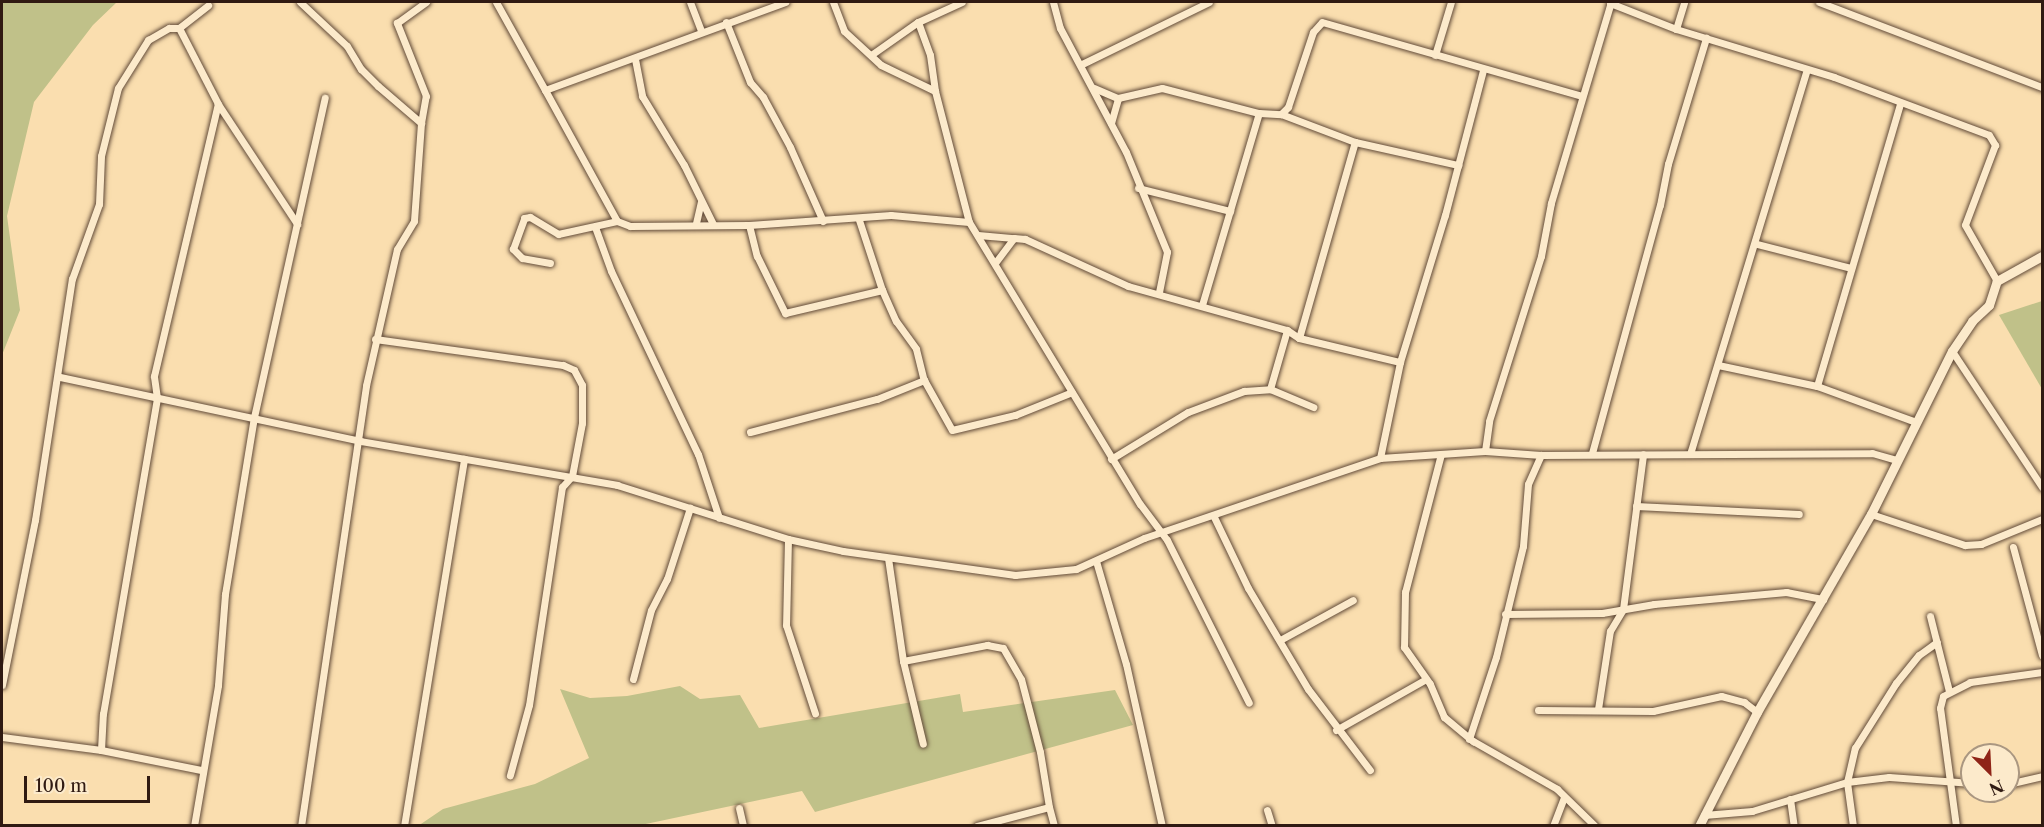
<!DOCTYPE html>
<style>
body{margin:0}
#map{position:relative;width:2044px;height:827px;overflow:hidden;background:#fadeaf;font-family:"Libre Caslon Text",serif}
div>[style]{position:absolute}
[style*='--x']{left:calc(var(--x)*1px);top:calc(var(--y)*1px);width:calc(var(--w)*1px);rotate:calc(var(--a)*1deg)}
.green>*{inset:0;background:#c0c189}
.roads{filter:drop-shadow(0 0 2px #624b39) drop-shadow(0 0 2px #624b39)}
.street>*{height:7px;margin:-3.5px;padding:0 3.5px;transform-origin:3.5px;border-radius:3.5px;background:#fceacb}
.secondary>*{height:9px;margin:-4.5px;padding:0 4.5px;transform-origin:4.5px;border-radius:4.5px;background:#fceacb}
span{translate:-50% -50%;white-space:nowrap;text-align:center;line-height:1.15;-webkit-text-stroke:4.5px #fceacb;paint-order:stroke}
.frame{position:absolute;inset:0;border:3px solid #301a12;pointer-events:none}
.north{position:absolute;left:1960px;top:743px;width:60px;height:60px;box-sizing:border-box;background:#fceacb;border:2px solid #aa9781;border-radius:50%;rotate:156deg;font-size:16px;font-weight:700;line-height:24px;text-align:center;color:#301a12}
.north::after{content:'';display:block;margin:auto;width:21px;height:27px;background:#8f2418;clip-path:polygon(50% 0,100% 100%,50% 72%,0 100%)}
.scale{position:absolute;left:24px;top:776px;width:126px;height:27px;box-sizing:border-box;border:3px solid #301a12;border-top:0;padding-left:8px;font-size:18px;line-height:21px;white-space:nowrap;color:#301a12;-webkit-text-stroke:4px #fceacb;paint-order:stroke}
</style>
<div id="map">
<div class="green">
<i style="clip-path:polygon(2px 2px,117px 2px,93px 25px,34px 102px,7px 216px,20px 310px,2px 355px)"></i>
<i style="clip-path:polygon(2042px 301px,2042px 389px,1999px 315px)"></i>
<i style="clip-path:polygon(680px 686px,700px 699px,740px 695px,759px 728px,960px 694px,963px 712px,1115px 690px,1133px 725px,815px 812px,802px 791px,641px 825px,418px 826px,443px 809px,535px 784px,589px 758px,560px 689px,590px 698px,627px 696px)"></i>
</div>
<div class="roads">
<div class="street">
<i style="--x:300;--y:2;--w:64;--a:43.1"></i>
<i style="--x:347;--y:46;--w:27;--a:59"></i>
<i style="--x:361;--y:69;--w:24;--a:45"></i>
<i style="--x:378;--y:86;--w:57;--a:40.7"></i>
<i style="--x:421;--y:123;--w:98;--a:94.1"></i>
<i style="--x:414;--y:221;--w:33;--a:121"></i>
<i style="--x:397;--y:249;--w:140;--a:102.8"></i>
<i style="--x:366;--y:386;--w:445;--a:98.4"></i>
<i style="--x:496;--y:2;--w:101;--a:60.9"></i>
<i style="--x:545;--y:90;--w:256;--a:-20.1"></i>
<i style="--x:690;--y:2;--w:30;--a:69"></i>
<i style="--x:833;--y:2;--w:31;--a:69"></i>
<i style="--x:844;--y:31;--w:50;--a:42.6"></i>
<i style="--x:881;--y:65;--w:60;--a:25.7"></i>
<i style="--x:935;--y:91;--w:135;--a:75.5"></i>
<i style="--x:969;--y:222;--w:330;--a:58.8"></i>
<i style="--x:1140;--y:504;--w:45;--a:53.1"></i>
<i style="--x:1167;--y:540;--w:182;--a:63.3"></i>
<i style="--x:1053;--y:2;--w:27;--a:75"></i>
<i style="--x:1060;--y:28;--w:140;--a:62"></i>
<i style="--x:1126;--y:152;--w:108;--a:67.7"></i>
<i style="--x:1167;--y:252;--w:41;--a:101.3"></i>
<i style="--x:1819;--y:2;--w:239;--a:20.9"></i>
<i style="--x:1610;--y:3;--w:71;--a:21.5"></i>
<i style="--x:1676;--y:29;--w:165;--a:16.9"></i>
<i style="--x:1834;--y:77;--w:165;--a:20.5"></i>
<i style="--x:1989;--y:135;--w:12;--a:59"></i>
<i style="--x:1995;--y:145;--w:85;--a:110.6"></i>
<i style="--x:1965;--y:225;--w:64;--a:60.3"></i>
<i style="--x:726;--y:22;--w:65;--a:68.2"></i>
<i style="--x:750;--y:82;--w:20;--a:49"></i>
<i style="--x:763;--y:97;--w:57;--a:61.6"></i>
<i style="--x:790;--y:147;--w:81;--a:66"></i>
<i style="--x:918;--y:22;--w:35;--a:70"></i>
<i style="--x:930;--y:55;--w:36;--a:82"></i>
<i style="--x:179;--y:28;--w:85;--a:62.8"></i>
<i style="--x:218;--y:104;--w:144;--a:56.6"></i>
<i style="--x:1676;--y:29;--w:28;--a:-73"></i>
<i style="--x:871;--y:55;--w:57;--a:-35.1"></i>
<i style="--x:918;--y:22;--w:48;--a:-24.4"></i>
<i style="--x:1435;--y:55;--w:55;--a:-73.2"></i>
<i style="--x:635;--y:59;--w:38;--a:79"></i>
<i style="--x:642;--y:96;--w:81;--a:58.7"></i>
<i style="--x:684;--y:165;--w:66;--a:63.8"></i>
<i style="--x:1082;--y:64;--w:141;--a:-26"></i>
<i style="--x:1094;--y:88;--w:26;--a:23"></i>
<i style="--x:545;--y:90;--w:149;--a:61.2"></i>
<i style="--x:1118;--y:98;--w:45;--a:-12.8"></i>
<i style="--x:1162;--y:88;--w:100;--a:14.5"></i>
<i style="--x:1281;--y:114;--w:10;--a:-45"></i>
<i style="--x:1288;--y:107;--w:79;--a:-71.6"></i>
<i style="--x:1313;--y:32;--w:13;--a:-48"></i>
<i style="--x:1322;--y:22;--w:269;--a:15.9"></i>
<i style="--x:421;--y:123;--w:27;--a:-80"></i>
<i style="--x:426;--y:96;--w:79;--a:-111.7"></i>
<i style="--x:397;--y:23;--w:36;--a:-36"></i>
<i style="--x:1111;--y:123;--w:26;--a:-74"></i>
<i style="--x:1138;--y:188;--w:95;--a:14"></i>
<i style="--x:859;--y:220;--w:74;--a:71.8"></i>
<i style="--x:882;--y:290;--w:34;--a:66"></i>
<i style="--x:896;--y:321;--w:34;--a:54"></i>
<i style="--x:916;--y:349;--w:32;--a:76"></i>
<i style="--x:924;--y:380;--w:57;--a:60.8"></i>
<i style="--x:952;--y:430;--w:65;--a:-13.4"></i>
<i style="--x:1015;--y:415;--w:61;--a:-22"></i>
<i style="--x:696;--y:223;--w:22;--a:-77"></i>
<i style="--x:749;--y:225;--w:32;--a:76"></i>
<i style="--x:757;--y:256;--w:64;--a:63.8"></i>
<i style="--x:785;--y:313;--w:100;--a:-13.3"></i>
<i style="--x:595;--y:227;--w:47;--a:70"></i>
<i style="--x:611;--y:271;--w:203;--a:64.6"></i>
<i style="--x:698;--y:454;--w:67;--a:71.8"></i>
<i style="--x:978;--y:235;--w:36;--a:5"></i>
<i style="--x:1757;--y:244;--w:97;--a:14.3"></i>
<i style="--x:550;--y:263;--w:28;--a:-170"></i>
<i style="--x:522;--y:258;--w:13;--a:-135"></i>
<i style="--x:513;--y:249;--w:33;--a:-70"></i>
<i style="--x:524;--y:218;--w:6;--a:-9"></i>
<i style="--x:530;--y:217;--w:33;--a:31"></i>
<i style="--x:558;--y:234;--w:60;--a:-12.4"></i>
<i style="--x:617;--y:221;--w:14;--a:21"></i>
<i style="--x:630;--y:226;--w:119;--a:-0.5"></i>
<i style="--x:749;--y:225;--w:142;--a:-4"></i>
<i style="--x:891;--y:215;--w:78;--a:5.1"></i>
<i style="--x:995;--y:263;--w:31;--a:-53"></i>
<i style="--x:1014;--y:238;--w:11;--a:5"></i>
<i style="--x:1025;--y:239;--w:113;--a:24.5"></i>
<i style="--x:1128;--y:286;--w:165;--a:15.5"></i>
<i style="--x:1287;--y:330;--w:14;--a:34"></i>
<i style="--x:1299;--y:338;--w:104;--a:13.4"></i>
<i style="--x:1202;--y:305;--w:200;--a:-73.5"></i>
<i style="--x:1259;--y:113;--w:22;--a:3"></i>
<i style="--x:1281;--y:114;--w:79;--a:20.7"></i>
<i style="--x:1355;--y:142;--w:106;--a:12.6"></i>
<i style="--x:1299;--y:338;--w:204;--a:-74.1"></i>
<i style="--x:375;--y:339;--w:190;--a:7.9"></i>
<i style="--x:563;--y:365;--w:12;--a:24"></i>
<i style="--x:574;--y:370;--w:17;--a:62"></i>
<i style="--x:582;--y:385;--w:38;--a:90"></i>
<i style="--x:582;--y:423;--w:54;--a:100.7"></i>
<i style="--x:572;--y:476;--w:15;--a:132"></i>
<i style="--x:562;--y:487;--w:220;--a:98.6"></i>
<i style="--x:529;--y:705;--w:73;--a:105.2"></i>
<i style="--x:1952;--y:351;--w:163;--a:56.5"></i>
<i style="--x:1718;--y:365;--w:101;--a:12"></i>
<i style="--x:1817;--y:386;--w:105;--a:20"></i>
<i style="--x:60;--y:377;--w:307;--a:12"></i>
<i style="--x:360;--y:441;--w:261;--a:9.7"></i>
<i style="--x:617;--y:485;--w:179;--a:17.5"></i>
<i style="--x:788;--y:539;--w:56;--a:12.3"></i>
<i style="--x:843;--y:551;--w:174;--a:7.9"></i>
<i style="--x:1015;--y:575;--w:61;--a:-5.6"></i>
<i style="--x:1076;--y:569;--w:75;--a:-24.5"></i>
<i style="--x:1144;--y:538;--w:249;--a:-18.7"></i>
<i style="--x:1380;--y:458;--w:105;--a:-3.8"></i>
<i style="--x:1485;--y:451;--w:56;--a:4.1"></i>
<i style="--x:1541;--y:455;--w:331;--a:-0.3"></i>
<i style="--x:1872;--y:453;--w:26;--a:16"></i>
<i style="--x:1817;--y:386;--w:294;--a:-73.6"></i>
<i style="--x:1270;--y:389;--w:61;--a:-73.9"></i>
<i style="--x:750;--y:432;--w:131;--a:-14.6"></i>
<i style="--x:877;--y:399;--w:51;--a:-22"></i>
<i style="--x:1485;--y:451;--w:30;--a:-82"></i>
<i style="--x:1489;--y:421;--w:173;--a:-72.5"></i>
<i style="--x:1541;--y:256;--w:54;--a:-79.3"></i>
<i style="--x:1551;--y:203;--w:210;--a:-73.4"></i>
<i style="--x:1592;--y:453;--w:257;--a:-74.7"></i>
<i style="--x:1660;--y:205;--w:42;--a:-79"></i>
<i style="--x:1668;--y:164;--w:132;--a:-73.2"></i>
<i style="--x:1441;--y:454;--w:143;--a:104.6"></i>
<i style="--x:1405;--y:592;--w:55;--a:91"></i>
<i style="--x:1404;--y:647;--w:45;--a:54.9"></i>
<i style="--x:1430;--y:684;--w:36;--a:67"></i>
<i style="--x:1444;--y:717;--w:38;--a:40"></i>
<i style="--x:1473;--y:741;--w:97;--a:29.7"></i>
<i style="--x:1557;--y:789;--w:53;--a:44.2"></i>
<i style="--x:1690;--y:454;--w:402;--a:-73.1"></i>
<i style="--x:1380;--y:458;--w:98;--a:-78.2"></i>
<i style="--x:1400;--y:362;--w:154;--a:-73"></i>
<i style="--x:1445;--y:215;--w:150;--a:-75.3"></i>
<i style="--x:1111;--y:459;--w:90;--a:-31.4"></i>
<i style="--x:1188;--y:412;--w:60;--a:-20.6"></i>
<i style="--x:1244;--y:391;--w:26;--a:-4"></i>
<i style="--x:1270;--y:389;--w:47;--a:22.7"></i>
<i style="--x:1636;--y:506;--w:163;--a:2.8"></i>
<i style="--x:1871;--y:514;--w:99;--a:18.3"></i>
<i style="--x:1965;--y:545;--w:16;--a:-4"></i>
<i style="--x:1981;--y:544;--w:66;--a:-22.3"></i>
<i style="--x:1214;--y:517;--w:79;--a:64.4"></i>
<i style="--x:1248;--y:588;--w:117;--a:59.3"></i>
<i style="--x:1308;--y:689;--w:102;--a:52.6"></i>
<i style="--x:788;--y:539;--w:86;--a:91.3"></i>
<i style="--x:786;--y:625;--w:93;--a:71.8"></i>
<i style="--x:2013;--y:547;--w:112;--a:75"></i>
<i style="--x:888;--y:558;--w:104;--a:81.7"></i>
<i style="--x:903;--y:661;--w:85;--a:76.5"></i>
<i style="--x:1096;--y:561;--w:107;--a:73.8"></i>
<i style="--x:1126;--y:664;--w:166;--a:77.5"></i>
<i style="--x:1505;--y:614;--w:97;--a:-0.6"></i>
<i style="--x:1602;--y:613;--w:53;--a:-9.8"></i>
<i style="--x:1654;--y:604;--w:133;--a:-5.2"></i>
<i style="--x:1786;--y:592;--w:38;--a:11"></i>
<i style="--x:1930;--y:616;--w:77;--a:75.8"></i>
<i style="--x:1280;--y:640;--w:83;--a:-28.7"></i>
<i style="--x:903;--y:661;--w:86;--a:-10.8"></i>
<i style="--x:987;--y:645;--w:16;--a:11"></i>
<i style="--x:1003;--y:648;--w:36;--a:60"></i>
<i style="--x:1021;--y:679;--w:75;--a:75.4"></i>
<i style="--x:1040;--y:752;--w:56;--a:80.7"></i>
<i style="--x:633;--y:679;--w:71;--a:-75.4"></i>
<i style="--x:651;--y:610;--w:35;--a:-63"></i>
<i style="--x:667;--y:579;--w:75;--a:-72.1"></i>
<i style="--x:2;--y:685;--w:168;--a:-78.7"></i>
<i style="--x:35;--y:520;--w:244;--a:-81.3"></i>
<i style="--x:72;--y:279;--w:80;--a:-70.2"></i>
<i style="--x:99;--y:204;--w:48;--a:-87.6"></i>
<i style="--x:101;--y:156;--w:70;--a:-76"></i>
<i style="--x:118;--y:88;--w:57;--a:-58"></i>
<i style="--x:148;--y:40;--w:24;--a:-30"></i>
<i style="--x:169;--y:28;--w:10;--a:0"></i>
<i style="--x:179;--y:28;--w:37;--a:-38"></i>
<i style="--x:1598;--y:709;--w:79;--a:-81.3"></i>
<i style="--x:1610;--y:631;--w:26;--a:-59"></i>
<i style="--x:1623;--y:609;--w:156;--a:-82.6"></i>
<i style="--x:1538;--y:710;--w:115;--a:0.5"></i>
<i style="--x:1653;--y:711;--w:70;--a:-12.4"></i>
<i style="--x:1721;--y:696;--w:24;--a:15"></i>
<i style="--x:1744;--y:702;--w:16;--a:38"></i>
<i style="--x:1336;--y:730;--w:103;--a:-29.5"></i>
<i style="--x:2;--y:737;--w:100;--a:7.5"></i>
<i style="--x:101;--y:750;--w:102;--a:11.3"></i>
<i style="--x:1469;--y:739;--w:86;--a:-71.8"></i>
<i style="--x:1496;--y:657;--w:114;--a:-76.3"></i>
<i style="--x:1523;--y:546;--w:62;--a:-85.4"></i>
<i style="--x:1528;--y:484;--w:32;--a:-66"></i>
<i style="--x:101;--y:750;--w:36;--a:-87"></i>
<i style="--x:103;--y:714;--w:321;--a:-80.3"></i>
<i style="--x:157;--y:398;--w:22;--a:-98"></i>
<i style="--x:154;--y:376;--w:279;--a:-76.8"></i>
<i style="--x:2008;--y:784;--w:35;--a:-13"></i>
<i style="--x:1790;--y:799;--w:27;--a:82"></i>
<i style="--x:739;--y:808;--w:18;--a:77"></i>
<i style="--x:1267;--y:810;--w:17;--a:73"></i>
<i style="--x:1704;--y:815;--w:48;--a:-4.8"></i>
<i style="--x:1752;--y:811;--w:99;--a:-17"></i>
<i style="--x:1847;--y:782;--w:42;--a:-6.8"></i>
<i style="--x:1889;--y:777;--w:83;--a:4.1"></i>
<i style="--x:194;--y:826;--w:143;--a:-80.3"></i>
<i style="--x:218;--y:685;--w:91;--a:-85.6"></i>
<i style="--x:225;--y:594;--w:179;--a:-80.7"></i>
<i style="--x:254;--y:417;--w:327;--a:-77.5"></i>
<i style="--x:404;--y:826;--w:372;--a:-80.7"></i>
<i style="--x:977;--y:826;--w:74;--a:-14.8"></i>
<i style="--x:1049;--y:807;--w:20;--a:75"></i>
<i style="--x:1553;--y:826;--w:31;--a:-69"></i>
<i style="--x:1853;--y:826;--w:44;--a:-97.8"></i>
<i style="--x:1847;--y:782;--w:35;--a:-77"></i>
<i style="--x:1855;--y:748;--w:77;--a:-57.8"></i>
<i style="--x:1896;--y:683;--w:36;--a:-51"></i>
<i style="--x:1919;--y:655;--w:22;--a:-36"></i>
<i style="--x:1956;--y:826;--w:119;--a:-97.7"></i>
<i style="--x:1940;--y:708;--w:12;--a:-76"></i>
<i style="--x:1943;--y:696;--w:30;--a:-27"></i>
<i style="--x:1970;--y:682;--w:73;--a:-7.9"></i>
</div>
<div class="secondary">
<i style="--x:1699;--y:826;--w:128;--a:-63"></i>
<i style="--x:1757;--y:712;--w:228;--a:-60.1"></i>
<i style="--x:1871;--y:514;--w:182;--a:-63.6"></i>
<i style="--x:1952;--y:351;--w:36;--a:-56"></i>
<i style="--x:1972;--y:321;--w:23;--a:-43"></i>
<i style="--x:1989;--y:305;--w:25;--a:-72"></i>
<i style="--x:1997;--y:281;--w:51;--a:-29.1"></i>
</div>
</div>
<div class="frame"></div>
<div class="north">N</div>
<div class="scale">100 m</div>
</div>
